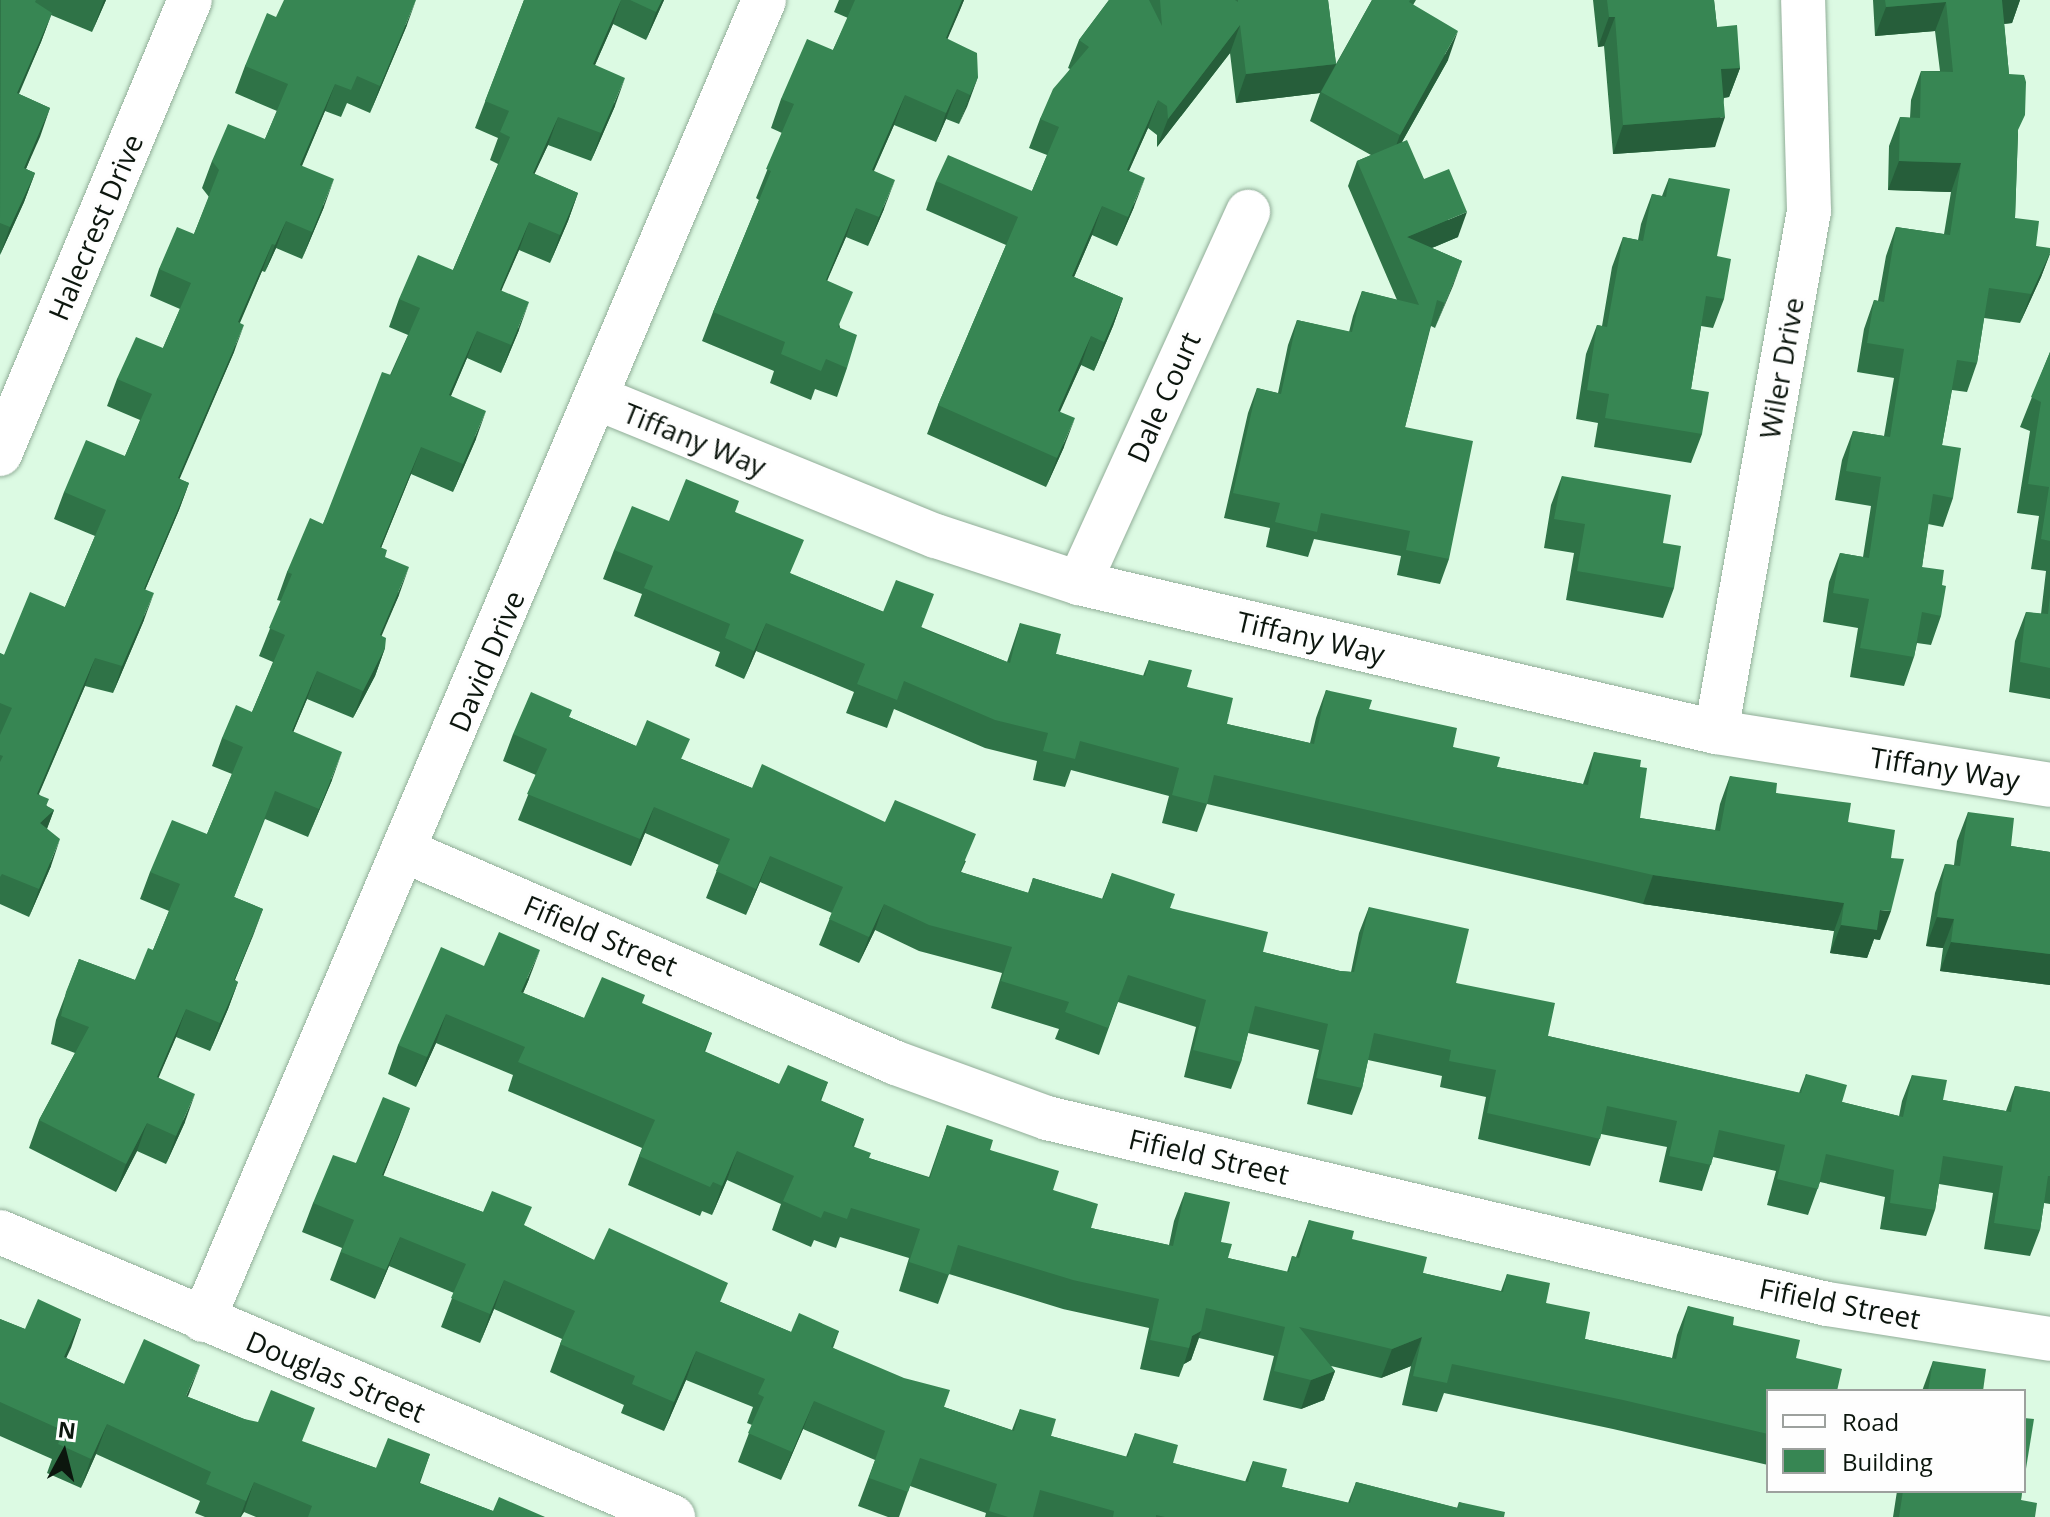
<!DOCTYPE html>
<style>
body{margin:0}
#map{position:relative;width:2050px;height:1517px;overflow:hidden;background:#dcfae3;font-family:"Open Sans",sans-serif}
div>[style]{position:absolute}
[style*='--x']{left:calc(var(--x)*1px);top:calc(var(--y)*1px);width:calc(var(--w)*1px);rotate:calc(var(--a)*1deg)}
.roads{filter:drop-shadow(0 0 2px #91ad98) drop-shadow(0 0 2px #91ad98)}
.minor>*{height:44px;margin:-22px;padding:0 22px;transform-origin:22px;border-radius:22px;background:#fff}
.wall>*{inset:0;background:#2f7347}
.shaded-wall>*{inset:0;background:#265e3a}
.building>*{inset:0;background:#378653}
span{translate:-50% -50%;white-space:nowrap;text-align:center;line-height:1.15;-webkit-text-stroke:6px #fefefe;paint-order:stroke}
.street-label{font-size:28px;color:#0c160e}
.legend{position:absolute;left:1766px;top:1389px;width:260px;height:104px;box-sizing:border-box;background:#fefefe;border:2px solid #9da19e;margin:0;padding:10px 14px;list-style:none;font-size:24px;color:#0c160e}
.legend li{display:flex;align-items:center;gap:16px;height:40px}
.legend b{width:40px;border:2px solid #9da19e}
.north{position:absolute;left:24px;top:1413px;width:80px;height:80px;-webkit-text-stroke:6px #fefefe;paint-order:stroke;rotate:7deg;font-size:22px;font-weight:700;line-height:32px;text-align:center;color:#0c160e}
.north::after{content:'';display:block;margin:auto;width:28px;height:36px;background:#0c160e;clip-path:polygon(50% 0,100% 100%,50% 72%,0 100%)}
</style>
<div id="map">
<div class="roads">
<div class="minor">
<i style="--x:597;--y:398;--w:366;--a:22.2"></i>
<i style="--x:936;--y:536;--w:151;--a:18.2"></i>
<i style="--x:1079;--y:583;--w:654;--a:13.17"></i>
<i style="--x:1716;--y:732;--w:338;--a:9"></i>
<i style="--x:0;--y:454;--w:492;--a:-67.3"></i>
<i style="--x:1079;--y:583;--w:408;--a:-65.5"></i>
<i style="--x:1716;--y:732;--w:529;--a:-79.88"></i>
<i style="--x:1809;--y:211;--w:211;--a:-91.6"></i>
<i style="--x:405;--y:851;--w:535;--a:23.35"></i>
<i style="--x:896;--y:1063;--w:161;--a:20"></i>
<i style="--x:1047;--y:1118;--w:802;--a:13.41"></i>
<i style="--x:1827;--y:1304;--w:226;--a:8.9"></i>
<i style="--x:0;--y:1232;--w:731;--a:22.95"></i>
<i style="--x:203;--y:1320;--w:1434;--a:-66.97"></i>
</div>
</div>
<div class="wall">
<i style="clip-path:polygon(0 0,106px 0,92px 32px,51px 15px,41px 42px,19px 94px,50px 108px,26px 169px,35px 173px,24px 202px,0 255px)"></i>
<i style="clip-path:polygon(524px 0,664px 0,646px 40px,613px 24px,595px 65px,615px 106px,591px 161px,548px 145px,534px 174px,578px 193px,568px 221px,550px 263px,519px 250px,501px 290px,519px 330px,501px 373px,467px 358px,451px 396px,476px 439px,453px 492px,411px 474px,381px 548px,399px 595px,381px 635px,385px 648px,375px 676px,353px 718px,307px 699px,293px 732px,332px 780px,308px 837px,265px 819px,234px 897px,263px 909px,235px 980px,238px 982px,228px 1009px,210px 1051px,176px 1037px,158px 1078px,185px 1122px,166px 1164px,137px 1151px,116px 1192px,29px 1148px,39px 1120px,75px 1053px,51px 1044px,56px 1020px,79px 959px,135px 980px,153px 950px,169px 911px,140px 899px,150px 872px,207px 834px,232px 774px,212px 766px,222px 738px,252px 712px,273px 662px,259px 656px,281px 601px,277px 600px,287px 572px,323px 524px,408px 335px,389px 327px,399px 299px,453px 270px,498px 164px,490px 160px,498px 138px,475px 128px)"></i>
<i style="clip-path:polygon(839px 0,964px 0,947px 39px,978px 77px,959px 124px,946px 119px,936px 142px,894px 125px,874px 171px,884px 209px,868px 246px,846px 237px,827px 280px,840px 327px,847px 368px,837px 397px,815px 389px,811px 400px,770px 383px,774px 371px,702px 341px,713px 312px,759px 200px,756px 198px,782px 133px,771px 128px,781px 99px,833px 50px,848px 18px,834px 12px)"></i>
<i style="clip-path:polygon(1109px 0,1328px 0,1336px 64px,1372px 0,1416px 0,1413px 5px,1448px 60px,1402px 142px,1458px 237px,1432px 248px,1462px 261px,1435px 328px,1431px 326px,1405px 427px,1449px 559px,1440px 584px,1397px 575px,1401px 556px,1314px 539px,1308px 557px,1266px 547px,1270px 528px,1224px 518px,1248px 413px,1257px 388px,1278px 393px,1288px 345px,1297px 320px,1349px 332px,1353px 316px,1362px 291px,1397px 300px,1348px 186px,1357px 161px,1371px 155px,1310px 121px,1320px 93px,1236px 103px,1230px 53px,1157px 147px,1157px 135px,1148px 128px,1129px 171px,1134px 207px,1117px 246px,1092px 235px,1074px 277px,1123px 298px,1113px 326px,1094px 371px,1081px 365px,1060px 412px,1064px 447px,1046px 487px,927px 434px,938px 405px,1006px 245px,926px 210px,936px 181px,1032px 191px,1047px 155px,1029px 148px,1040px 119px,1070px 69px,1068px 68px,1079px 40px)"></i>
<i style="clip-path:polygon(1593px 0,1714px 0,1717px 27px,1740px 68px,1729px 97px,1724px 98px,1715px 147px,1613px 154px,1604px 46px,1598px 47px)"></i>
<i style="clip-path:polygon(1873px 0,2020px 0,2012px 23px,2004px 24px,2009px 74px,2018px 134px,2015px 218px,2036px 246px,2050px 254px,2041px 277px,2020px 323px,1984px 318px,1977px 363px,1967px 392px,1952px 390px,1942px 445px,1953px 498px,1943px 527px,1928px 524px,1922px 567px,1942px 585px,1941px 616px,1931px 645px,1917px 643px,1914px 657px,1904px 686px,1850px 677px,1858px 628px,1823px 622px,1829px 582px,1840px 553px,1863px 557px,1871px 506px,1835px 500px,1842px 460px,1853px 431px,1884px 436px,1894px 378px,1857px 372px,1864px 329px,1874px 300px,1878px 301px,1886px 256px,1896px 227px,1944px 234px,1951px 192px,1888px 190px,1889px 146px,1900px 117px,1910px 118px,1911px 100px,1921px 71px,1940px 71px,1935px 31px,1875px 36px)"></i>
<i style="clip-path:polygon(276px 17px,407px 25px,370px 113px,347px 103px,341px 117px,325px 111px,302px 166px,324px 207px,302px 259px,276px 248px,265px 272px,262px 271px,240px 323px,234px 352px,179px 479px,189px 483px,179px 510px,145px 590px,144px 620px,113px 693px,85px 686px,39px 794px,47px 806px,54px 810px,47px 828px,51px 866px,29px 917px,0 904px,0 653px,4px 655px,65px 607px,95px 536px,54px 519px,64px 492px,125px 456px,140px 420px,107px 406px,117px 379px,163px 348px,180px 309px,150px 296px,159px 269px,194px 234px,209px 197px,202px 188px,212px 161px,265px 139px,277px 111px,235px 93px,245px 66px)"></i>
<i style="clip-path:polygon(1669px 178px,1717px 256px,1724px 299px,1713px 328px,1701px 326px,1691px 389px,1702px 434px,1691px 463px,1594px 447px,1598px 423px,1576px 419px,1586px 354px,1597px 325px,1602px 326px,1612px 267px,1623px 237px,1638px 240px,1641px 224px,1652px 194px,1662px 196px)"></i>
<i style="clip-path:polygon(2050px 352px,2050px 699px,2009px 692px,2015px 641px,2026px 612px,2041px 614px,2046px 571px,2031px 569px,2039px 516px,2017px 513px,2030px 431px,2020px 427px)"></i>
<i style="clip-path:polygon(1562px 476px,1663px 543px,1674px 588px,1663px 618px,1566px 600px,1574px 553px,1544px 548px,1551px 505px)"></i>
<i style="clip-path:polygon(735px 512px,791px 574px,1007px 662px,1020px 623px,1056px 654px,1143px 676px,1149px 660px,1187px 687px,1227px 724px,1310px 743px,1316px 718px,1326px 690px,1497px 767px,1583px 784px,1594px 752px,1640px 767px,1640px 818px,1715px 830px,1720px 804px,1730px 776px,1776px 793px,1848px 822px,1880px 940px,1874px 939px,1867px 958px,1830px 953px,1834px 931px,1643px 904px,1207px 804px,1197px 832px,1162px 823px,1169px 796px,1071px 770px,1065px 787px,1033px 780px,1037px 761px,985px 748px,894px 709px,887px 728px,846px 713px,854px 692px,756px 651px,744px 679px,715px 666px,720px 652px,634px 616px,642px 594px,603px 579px,614px 550px,669px 521px)"></i>
<i style="clip-path:polygon(569px 717px,636px 746px,682px 759px,752px 788px,966px 861px,961px 872px,1028px 893px,1033px 878px,1102px 899px,1112px 873px,1170px 908px,1263px 952px,1340px 971px,1351px 972px,1359px 933px,1369px 907px,1456px 983px,1548px 1036px,1799px 1093px,1806px 1074px,1842px 1102px,1899px 1116px,1902px 1101px,1912px 1075px,1943px 1100px,2006px 1111px,2015px 1086px,2050px 1092px,2050px 1204px,2044px 1203px,2040px 1230px,2030px 1256px,1984px 1249px,1993px 1193px,1939px 1184px,1935px 1210px,1926px 1236px,1880px 1229px,1885px 1197px,1820px 1182px,1808px 1215px,1767px 1205px,1776px 1171px,1713px 1157px,1702px 1191px,1659px 1182px,1667px 1147px,1601px 1134px,1590px 1166px,1478px 1139px,1486px 1097px,1440px 1087px,1442px 1076px,1368px 1060px,1362px 1088px,1352px 1115px,1307px 1104px,1319px 1050px,1248px 1033px,1241px 1062px,1231px 1089px,1184px 1077px,1196px 1027px,1118px 1002px,1099px 1055px,1055px 1039px,1059px 1029px,991px 1008px,1002px 973px,919px 951px,875px 930px,859px 963px,819px 945px,832px 913px,760px 882px,746px 915px,706px 898px,719px 865px,645px 833px,631px 866px,518px 820px,536px 775px,503px 761px,513px 734px)"></i>
<i style="clip-path:polygon(1968px 812px,2011px 846px,2050px 852px,2050px 985px,1940px 971px,1943px 948px,1926px 946px,1935px 893px,1945px 864px,1954px 865px,1957px 841px)"></i>
<i style="clip-path:polygon(484px 966px,529px 979px,523px 993px,584px 1018px,642px 1004px,712px 1033px,705px 1052px,779px 1084px,828px 1082px,821px 1101px,864px 1119px,854px 1147px,869px 1158px,929px 1177px,947px 1125px,990px 1150px,1053px 1190px,1091px 1228px,1169px 1245px,1174px 1221px,1185px 1192px,1221px 1242px,1228px 1258px,1287px 1272px,1292px 1256px,1296px 1257px,1309px 1220px,1423px 1273px,1501px 1291px,1507px 1274px,1546px 1303px,1585px 1339px,1672px 1358px,1677px 1335px,1688px 1306px,1733px 1325px,1768px 1391px,1768px 1465px,1613px 1429px,1444px 1393px,1437px 1412px,1402px 1405px,1411px 1366px,1381px 1378px,1331px 1366px,1335px 1371px,1324px 1400px,1301px 1409px,1263px 1400px,1274px 1356px,1199px 1338px,1191px 1360px,1184px 1364px,1179px 1377px,1140px 1369px,1149px 1328px,1063px 1309px,949px 1274px,938px 1304px,899px 1291px,909px 1258px,840px 1237px,836px 1248px,814px 1240px,811px 1247px,772px 1230px,781px 1204px,727px 1180px,712px 1215px,702px 1211px,700px 1216px,628px 1185px,642px 1148px,508px 1091px,513px 1075px,436px 1043px,416px 1087px,388px 1074px,398px 1045px)"></i>
<i style="clip-path:polygon(410px 1108px,383px 1176px,483px 1212px,525px 1226px,594px 1260px,721px 1302px,791px 1332px,839px 1331px,833px 1348px,944px 1407px,1012px 1430px,1020px 1409px,1051px 1436px,1126px 1457px,1135px 1433px,1173px 1463px,1245px 1482px,1253px 1461px,1282px 1487px,1348px 1503px,1356px 1482px,1457px 1508px,1459px 1502px,1504px 1517px,985px 1517px,986px 1513px,910px 1486px,899px 1517px,888px 1517px,858px 1506px,875px 1460px,803px 1429px,781px 1480px,738px 1462px,752px 1425px,747px 1423px,753px 1407px,686px 1380px,664px 1431px,621px 1413px,624px 1405px,550px 1372px,562px 1339px,494px 1309px,480px 1343px,441px 1327px,454px 1293px,389px 1266px,375px 1299px,330px 1280px,342px 1248px,302px 1232px,313px 1203px,356px 1163px)"></i>
<i style="clip-path:polygon(0 1319px,25px 1329px,81px 1319px,66px 1358px,124px 1384px,188px 1397px,303px 1442px,376px 1468px,430px 1454px,420px 1483px,493px 1511px,545px 1517px,256px 1517px,244px 1512px,241px 1517px,205px 1517px,195px 1513px,200px 1501px,96px 1454px,81px 1488px,47px 1473px,52px 1459px,0 1436px)"></i>
<i style="clip-path:polygon(1933px 1361px,1983px 1391px,1922px 1391px)"></i>
<i style="clip-path:polygon(1897px 1491px,2022px 1491px,2021px 1500px,2035px 1517px,1893px 1517px)"></i>
</div>
<div class="shaded-wall">
<i style="clip-path:polygon(104px 0,106px 0,92px 32px)"></i>
<i style="clip-path:polygon(416px 0,407px 25px,370px 113px,380px 86px)"></i>
<i style="clip-path:polygon(621px 0,613px 24px,583px 92px,593px 64px)"></i>
<i style="clip-path:polygon(662px 0,664px 0,646px 40px,656px 12px)"></i>
<i style="clip-path:polygon(962px 0,964px 0,960px 10px,935px 68px,946px 38px)"></i>
<i style="clip-path:polygon(2000px 0,2020px 0,2012px 23px,1991px 25px)"></i>
<i style="clip-path:polygon(1946px 2px,1935px 31px,1875px 36px,1886px 7px)"></i>
<i style="clip-path:polygon(52px 13px,41px 42px,6px 122px,17px 93px)"></i>
<i style="clip-path:polygon(1609px 17px,1615px 17px,1604px 46px,1598px 47px)"></i>
<i style="clip-path:polygon(1240px 25px,1230px 53px,1157px 147px,1168px 119px)"></i>
<i style="clip-path:polygon(1458px 31px,1448px 60px,1389px 165px,1400px 135px)"></i>
<i style="clip-path:polygon(1336px 64px,1320px 93px,1236px 103px,1246px 74px)"></i>
<i style="clip-path:polygon(1740px 68px,1729px 97px,1711px 99px,1721px 69px)"></i>
<i style="clip-path:polygon(978px 77px,967px 107px,959px 124px,970px 95px)"></i>
<i style="clip-path:polygon(625px 78px,615px 106px,591px 161px,601px 133px)"></i>
<i style="clip-path:polygon(335px 84px,325px 111px,290px 193px,300px 165px)"></i>
<i style="clip-path:polygon(957px 89px,946px 119px,936px 142px,946px 113px)"></i>
<i style="clip-path:polygon(905px 95px,894px 125px,861px 199px,872px 170px)"></i>
<i style="clip-path:polygon(1158px 100px,1148px 128px,1116px 199px,1127px 170px)"></i>
<i style="clip-path:polygon(50px 108px,40px 137px,13px 198px,24px 168px)"></i>
<i style="clip-path:polygon(558px 117px,548px 145px,522px 201px,533px 173px)"></i>
<i style="clip-path:polygon(1725px 117px,1715px 147px,1613px 154px,1623px 125px)"></i>
<i style="clip-path:polygon(1899px 161px,1961px 163px,1951px 192px,1888px 190px)"></i>
<i style="clip-path:polygon(35px 173px,24px 202px,0 255px,10px 227px)"></i>
<i style="clip-path:polygon(1145px 178px,1134px 207px,1117px 246px,1128px 217px)"></i>
<i style="clip-path:polygon(334px 179px,324px 207px,302px 259px,312px 232px)"></i>
<i style="clip-path:polygon(895px 180px,884px 209px,868px 246px,879px 217px)"></i>
<i style="clip-path:polygon(578px 193px,568px 221px,550px 263px,560px 235px)"></i>
<i style="clip-path:polygon(1102px 206px,1092px 235px,1062px 305px,1072px 276px)"></i>
<i style="clip-path:polygon(856px 208px,846px 237px,815px 309px,826px 280px)"></i>
<i style="clip-path:polygon(1467px 212px,1458px 237px,1400px 261px,1407px 237px)"></i>
<i style="clip-path:polygon(286px 221px,276px 248px,265px 272px,275px 245px)"></i>
<i style="clip-path:polygon(529px 222px,519px 250px,490px 317px,500px 290px)"></i>
<i style="clip-path:polygon(272px 244px,262px 271px,228px 349px,238px 322px)"></i>
<i style="clip-path:polygon(2050px 253px,2041px 277px,2020px 323px,2031px 294px)"></i>
<i style="clip-path:polygon(1462px 261px,1453px 286px,1435px 328px,1445px 303px)"></i>
<i style="clip-path:polygon(1123px 298px,1113px 326px,1094px 371px,1104px 342px)"></i>
<i style="clip-path:polygon(529px 302px,519px 330px,501px 373px,511px 345px)"></i>
<i style="clip-path:polygon(244px 325px,234px 352px,168px 506px,178px 478px)"></i>
<i style="clip-path:polygon(477px 331px,467px 358px,439px 423px,449px 395px)"></i>
<i style="clip-path:polygon(1091px 336px,1081px 365px,1047px 439px,1058px 411px)"></i>
<i style="clip-path:polygon(486px 411px,476px 439px,453px 492px,463px 464px)"></i>
<i style="clip-path:polygon(1075px 418px,1064px 447px,1046px 487px,1057px 458px)"></i>
<i style="clip-path:polygon(421px 447px,411px 474px,370px 575px,380px 547px)"></i>
<i style="clip-path:polygon(189px 483px,179px 510px,134px 616px,144px 589px)"></i>
<i style="clip-path:polygon(409px 567px,399px 595px,370px 663px,380px 635px)"></i>
<i style="clip-path:polygon(154px 593px,144px 620px,113px 693px,122px 666px)"></i>
<i style="clip-path:polygon(766px 623px,756px 651px,744px 679px,754px 651px)"></i>
<i style="clip-path:polygon(385px 648px,375px 676px,353px 718px,363px 691px)"></i>
<i style="clip-path:polygon(95px 658px,85px 686px,27px 821px,37px 794px)"></i>
<i style="clip-path:polygon(317px 671px,307px 699px,282px 759px,292px 731px)"></i>
<i style="clip-path:polygon(342px 752px,332px 780px,308px 837px,319px 809px)"></i>
<i style="clip-path:polygon(654px 807px,645px 833px,631px 866px,640px 839px)"></i>
<i style="clip-path:polygon(54px 810px,44px 837px,40px 823px)"></i>
<i style="clip-path:polygon(60px 839px,51px 866px,29px 917px,39px 889px)"></i>
<i style="clip-path:polygon(770px 856px,760px 882px,746px 915px,756px 889px)"></i>
<i style="clip-path:polygon(1653px 875px,1844px 903px,1834px 931px,1643px 904px)"></i>
<i style="clip-path:polygon(884px 904px,875px 930px,859px 963px,869px 937px)"></i>
<i style="clip-path:polygon(263px 909px,253px 936px,223px 1008px,234px 980px)"></i>
<i style="clip-path:polygon(1880px 910px,1891px 911px,1880px 940px,1874px 939px,1867px 958px,1830px 953px,1841px 925px)"></i>
<i style="clip-path:polygon(1937px 917px,1954px 919px,1943px 948px,1926px 946px)"></i>
<i style="clip-path:polygon(1951px 942px,2050px 954px,2050px 985px,1940px 971px)"></i>
<i style="clip-path:polygon(540px 950px,529px 979px,511px 1021px,521px 992px)"></i>
<i style="clip-path:polygon(238px 982px,228px 1009px,210px 1051px,220px 1023px)"></i>
<i style="clip-path:polygon(186px 1009px,176px 1037px,147px 1105px,157px 1077px)"></i>
<i style="clip-path:polygon(446px 1014px,436px 1043px,416px 1087px,427px 1057px)"></i>
<i style="clip-path:polygon(195px 1094px,185px 1122px,166px 1164px,176px 1136px)"></i>
<i style="clip-path:polygon(410px 1108px,399px 1137px,372px 1204px,382px 1175px)"></i>
<i style="clip-path:polygon(147px 1123px,137px 1151px,116px 1192px,126px 1164px)"></i>
<i style="clip-path:polygon(737px 1151px,727px 1180px,712px 1215px,722px 1186px)"></i>
<i style="clip-path:polygon(400px 1237px,389px 1266px,375px 1299px,386px 1270px)"></i>
<i style="clip-path:polygon(504px 1280px,494px 1309px,480px 1343px,490px 1314px)"></i>
<i style="clip-path:polygon(81px 1319px,71px 1348px,53px 1386px,64px 1357px)"></i>
<i style="clip-path:polygon(1201px 1331px,1191px 1360px,1184px 1364px,1189px 1348px,1192px 1336px)"></i>
<i style="clip-path:polygon(1422px 1337px,1411px 1366px,1381px 1378px,1392px 1349px)"></i>
<i style="clip-path:polygon(696px 1351px,686px 1380px,664px 1431px,674px 1402px)"></i>
<i style="clip-path:polygon(200px 1365px,189px 1394px,175px 1425px,186px 1396px)"></i>
<i style="clip-path:polygon(1335px 1371px,1324px 1400px,1301px 1409px,1311px 1380px)"></i>
<i style="clip-path:polygon(814px 1401px,803px 1429px,781px 1480px,792px 1452px)"></i>
<i style="clip-path:polygon(107px 1424px,96px 1454px,81px 1488px,91px 1459px)"></i>
<i style="clip-path:polygon(254px 1482px,244px 1512px,240px 1517px,246px 1501px)"></i>
</div>
<div class="building">
<i style="clip-path:polygon(1px 0,36px 0,35px 2px,52px 13px,17px 93px,50px 108px,24px 168px,35px 173px,10px 227px,0 223px)"></i>
<i style="clip-path:polygon(284px 0,416px 0,380px 86px,357px 76px,351px 90px,335px 84px,300px 165px,334px 179px,312px 232px,286px 221px,275px 245px,272px 244px,238px 322px,244px 325px,178px 478px,189px 483px,144px 589px,154px 593px,122px 666px,95px 658px,37px 794px,49px 799px,46px 806px,54px 810px,40px 823px,60px 839px,39px 889px,2px 874px,0 877px,0 762px,3px 756px,0 755px,0 735px,12px 708px,0 703px,0 653px,4px 655px,30px 592px,65px 607px,106px 510px,64px 492px,86px 440px,125px 456px,152px 394px,117px 379px,136px 337px,163px 348px,191px 283px,159px 269px,177px 227px,194px 234px,219px 170px,212px 161px,228px 124px,265px 139px,288px 84px,245px 66px,267px 13px,276px 17px)"></i>
<i style="clip-path:polygon(524px 0,621px 0,593px 64px,625px 78px,601px 133px,558px 117px,533px 173px,578px 193px,560px 235px,529px 222px,500px 290px,529px 302px,511px 345px,477px 331px,449px 395px,486px 411px,463px 464px,421px 447px,380px 547px,387px 550px,385px 557px,409px 567px,380px 635px,386px 638px,385px 648px,363px 691px,317px 671px,292px 731px,342px 752px,319px 809px,275px 791px,234px 897px,263px 909px,234px 980px,238px 982px,220px 1023px,186px 1009px,157px 1077px,195px 1094px,176px 1136px,147px 1123px,126px 1164px,39px 1120px,89px 1027px,61px 1016px,66px 992px,79px 959px,135px 980px,148px 948px,153px 950px,180px 884px,150px 872px,172px 820px,207px 834px,243px 747px,222px 738px,236px 705px,252px 712px,285px 635px,269px 628px,292px 574px,287px 572px,310px 518px,323px 524px,382px 372px,391px 375px,420px 308px,399px 299px,418px 255px,453px 270px,510px 137px,500px 132px,509px 111px,485px 101px)"></i>
<i style="clip-path:polygon(630px 0,662px 0,656px 12px)"></i>
<i style="clip-path:polygon(855px 0,962px 0,946px 38px,977px 53px,978px 77px,970px 95px,957px 89px,946px 113px,905px 95px,872px 170px,895px 180px,879px 217px,856px 208px,826px 280px,853px 292px,838px 327px,857px 335px,847px 368px,826px 359px,821px 371px,781px 354px,785px 342px,713px 312px,771px 171px,766px 169px,794px 104px,781px 99px,807px 39px,833px 50px)"></i>
<i style="clip-path:polygon(1109px 0,1149px 0,1162px 26px,1160px 0,1235px 0,1238px 2px,1238px 0,1328px 0,1336px 64px,1246px 74px,1240px 25px,1168px 119px,1167px 106px,1158px 100px,1127px 170px,1145px 178px,1128px 217px,1102px 206px,1072px 276px,1123px 298px,1104px 342px,1091px 336px,1058px 411px,1075px 418px,1057px 458px,938px 405px,1018px 217px,936px 181px,948px 155px,1032px 191px,1059px 127px,1040px 119px,1053px 89px,1089px 47px,1079px 40px)"></i>
<i style="clip-path:polygon(1372px 0,1410px 0,1409px 2px,1458px 31px,1400px 135px,1321px 92px)"></i>
<i style="clip-path:polygon(1607px 0,1714px 0,1717px 27px,1737px 25px,1740px 68px,1721px 69px,1725px 117px,1623px 125px,1615px 17px,1609px 17px)"></i>
<i style="clip-path:polygon(1885px 0,2002px 0,2009px 74px,2024px 75px,2026px 82px,2025px 115px,2018px 130px,2015px 218px,2039px 221px,2036px 246px,2050px 248px,2050px 253px,2031px 294px,1989px 288px,1977px 363px,1957px 360px,1942px 445px,1961px 448px,1953px 498px,1933px 494px,1922px 567px,1944px 570px,1942px 585px,1946px 586px,1941px 616px,1922px 612px,1914px 657px,1860px 648px,1869px 599px,1833px 593px,1840px 553px,1869px 558px,1881px 477px,1846px 471px,1853px 431px,1890px 437px,1904px 349px,1867px 343px,1874px 300px,1884px 302px,1896px 227px,1950px 235px,1961px 163px,1899px 161px,1900px 117px,1920px 118px,1921px 71px,1953px 72px,1946px 2px,1886px 7px)"></i>
<i style="clip-path:polygon(1407px 140px,1424px 179px,1449px 169px,1467px 212px,1407px 237px,1462px 261px,1445px 303px,1437px 300px,1405px 427px,1473px 441px,1449px 559px,1406px 550px,1410px 531px,1321px 513px,1317px 532px,1275px 522px,1280px 503px,1233px 493px,1257px 388px,1281px 394px,1297px 320px,1352px 332px,1362px 291px,1419px 305px,1357px 161px)"></i>
<i style="clip-path:polygon(1669px 178px,1730px 189px,1717px 256px,1731px 259px,1724px 299px,1706px 296px,1691px 389px,1709px 392px,1702px 434px,1605px 418px,1609px 394px,1587px 390px,1597px 325px,1607px 327px,1623px 237px,1643px 241px,1652px 194px,1666px 197px)"></i>
<i style="clip-path:polygon(2050px 352px,2050px 541px,2041px 539px,2049px 487px,2028px 484px,2041px 402px,2031px 397px)"></i>
<i style="clip-path:polygon(1562px 476px,1671px 495px,1663px 543px,1681px 546px,1674px 588px,1577px 571px,1585px 524px,1554px 519px)"></i>
<i style="clip-path:polygon(686px 479px,739px 501px,735px 512px,804px 540px,790px 573px,883px 612px,896px 580px,934px 594px,921px 628px,1010px 663px,1020px 623px,1061px 634px,1056px 654px,1145px 676px,1149px 660px,1192px 670px,1187px 687px,1233px 698px,1227px 724px,1314px 744px,1326px 690px,1372px 700px,1369px 709px,1457px 728px,1453px 747px,1500px 757px,1497px 767px,1588px 785px,1594px 752px,1641px 760px,1640px 767px,1647px 768px,1640px 818px,1720px 831px,1730px 776px,1777px 783px,1776px 793px,1851px 803px,1848px 822px,1895px 830px,1891px 858px,1904px 859px,1891px 911px,1880px 910px,1877px 930px,1841px 925px,1844px 903px,1653px 875px,1214px 775px,1207px 804px,1172px 795px,1179px 768px,1080px 741px,1075px 759px,1043px 751px,1048px 733px,995px 720px,904px 681px,897px 700px,857px 684px,865px 664px,766px 623px,754px 651px,725px 638px,730px 624px,644px 588px,653px 566px,614px 550px,632px 506px,669px 521px)"></i>
<i style="clip-path:polygon(2050px 596px,2050px 668px,2020px 662px,2026px 612px,2048px 614px)"></i>
<i style="clip-path:polygon(531px 692px,572px 710px,569px 717px,636px 746px,647px 720px,690px 739px,681px 759px,752px 788px,762px 764px,885px 822px,895px 800px,976px 834px,960px 872px,1029px 893px,1033px 878px,1103px 899px,1112px 873px,1175px 894px,1170px 908px,1268px 932px,1263px 952px,1340px 971px,1354px 972px,1369px 907px,1469px 929px,1456px 983px,1555px 1003px,1548px 1036px,1801px 1093px,1806px 1074px,1847px 1085px,1842px 1102px,1903px 1117px,1912px 1075px,1947px 1080px,1943px 1100px,2011px 1112px,2015px 1086px,2050px 1092px,2050px 1176px,2048px 1176px,2040px 1230px,1994px 1223px,2003px 1166px,1943px 1156px,1935px 1210px,1890px 1203px,1894px 1170px,1826px 1154px,1818px 1189px,1777px 1179px,1785px 1145px,1719px 1130px,1711px 1165px,1669px 1156px,1677px 1121px,1607px 1106px,1600px 1139px,1487px 1113px,1496px 1070px,1449px 1061px,1451px 1050px,1374px 1033px,1362px 1088px,1316px 1078px,1328px 1024px,1255px 1006px,1241px 1062px,1193px 1050px,1206px 1000px,1128px 975px,1108px 1028px,1065px 1012px,1069px 1002px,1001px 981px,1012px 947px,929px 925px,884px 904px,869px 937px,829px 919px,843px 887px,770px 856px,756px 889px,716px 871px,730px 839px,654px 807px,640px 839px,527px 794px,547px 749px,513px 734px)"></i>
<i style="clip-path:polygon(1968px 812px,2014px 818px,2011px 846px,2050px 852px,2050px 954px,1951px 942px,1954px 919px,1937px 917px,1945px 864px,1960px 866px)"></i>
<i style="clip-path:polygon(499px 932px,540px 950px,521px 992px,584px 1018px,602px 977px,645px 995px,642px 1003px,712px 1033px,704px 1051px,779px 1084px,788px 1065px,828px 1082px,820px 1100px,864px 1119px,852px 1146px,871px 1153px,869px 1158px,930px 1178px,947px 1125px,993px 1140px,990px 1150px,1059px 1171px,1053px 1190px,1098px 1204px,1091px 1228px,1173px 1246px,1185px 1192px,1230px 1202px,1221px 1242px,1232px 1244px,1228px 1258px,1289px 1272px,1292px 1256px,1299px 1258px,1309px 1220px,1354px 1231px,1352px 1239px,1427px 1257px,1423px 1273px,1503px 1292px,1507px 1274px,1550px 1283px,1546px 1303px,1590px 1312px,1585px 1339px,1676px 1359px,1688px 1306px,1734px 1317px,1733px 1325px,1800px 1340px,1796px 1358px,1842px 1369px,1837px 1391px,1768px 1391px,1768px 1434px,1623px 1400px,1452px 1364px,1447px 1383px,1413px 1376px,1422px 1337px,1392px 1349px,1299px 1327px,1335px 1371px,1311px 1380px,1274px 1371px,1285px 1327px,1206px 1308px,1201px 1331px,1192px 1336px,1189px 1348px,1150px 1340px,1159px 1299px,1073px 1280px,958px 1245px,949px 1275px,909px 1262px,920px 1229px,851px 1208px,847px 1219px,824px 1211px,821px 1218px,783px 1201px,794px 1176px,737px 1151px,722px 1186px,713px 1182px,710px 1187px,639px 1156px,655px 1120px,518px 1062px,525px 1047px,446px 1014px,427px 1057px,398px 1045px,441px 947px,484px 966px)"></i>
<i style="clip-path:polygon(383px 1097px,410px 1108px,382px 1175px,483px 1212px,492px 1191px,532px 1207px,524px 1225px,594px 1260px,609px 1228px,728px 1283px,720px 1302px,791px 1332px,799px 1313px,839px 1331px,831px 1347px,904px 1378px,950px 1390px,944px 1407px,1014px 1431px,1020px 1409px,1056px 1419px,1051px 1436px,1128px 1457px,1135px 1433px,1178px 1445px,1173px 1463px,1248px 1482px,1253px 1461px,1287px 1469px,1282px 1487px,1350px 1503px,1356px 1482px,1458px 1508px,1459px 1502px,1505px 1512px,1504px 1517px,1165px 1517px,1156px 1515px,1156px 1517px,1113px 1517px,1114px 1511px,1040px 1490px,1033px 1517px,1008px 1517px,989px 1511px,997px 1484px,920px 1458px,908px 1492px,869px 1478px,885px 1431px,814px 1401px,792px 1452px,748px 1433px,764px 1397px,758px 1394px,765px 1379px,696px 1351px,674px 1402px,632px 1384px,635px 1376px,560px 1344px,575px 1311px,504px 1280px,490px 1314px,451px 1298px,466px 1264px,400px 1237px,386px 1270px,341px 1252px,354px 1220px,313px 1203px,333px 1155px,356px 1163px)"></i>
<i style="clip-path:polygon(38px 1299px,81px 1319px,64px 1357px,124px 1384px,144px 1339px,200px 1365px,186px 1396px,244px 1419px,258px 1422px,271px 1390px,315px 1408px,302px 1441px,376px 1468px,388px 1438px,430px 1454px,419px 1483px,493px 1511px,499px 1497px,545px 1517px,308px 1517px,312px 1506px,254px 1482px,246px 1501px,206px 1484px,211px 1472px,107px 1424px,91px 1459px,58px 1444px,64px 1431px,0 1402px,0 1319px,25px 1329px)"></i>
<i style="clip-path:polygon(1933px 1361px,1986px 1369px,1983px 1391px,1928px 1391px)"></i>
<i style="clip-path:polygon(2024px 1418px,2034px 1419px,2024px 1481px)"></i>
<i style="clip-path:polygon(1903px 1491px,2022px 1491px,2021px 1500px,2037px 1503px,2035px 1517px,1899px 1517px)"></i>
</div>
<div class="street-label">
<span style="left:95px;top:227px;rotate:-67deg">Halecrest Drive</span>
<span style="left:1781px;top:368px;rotate:-80deg">Wiler Drive</span>
<span style="left:1163px;top:397px;rotate:-66deg">Dale Court</span>
<span style="left:695px;top:439px;rotate:22deg">Tiffany Way</span>
<span style="left:1311px;top:637px;rotate:13deg">Tiffany Way</span>
<span style="left:486px;top:661px;rotate:-67deg">David Drive</span>
<span style="left:1945px;top:768px;rotate:9deg">Tiffany Way</span>
<span style="left:601px;top:935px;rotate:23deg">Fifield Street</span>
<span style="left:1209px;top:1156px;rotate:13deg">Fifield Street</span>
<span style="left:1840px;top:1303px;rotate:11deg">Fifield Street</span>
<span style="left:336px;top:1376px;rotate:23deg">Douglas Street</span>
</div>
<ul class="legend">
<li><b style="height:10px;background:#fff"></b>Road</li>
<li><b style="height:22px;background:#378653"></b>Building</li>
</ul>
<div class="north">N</div>
</div>
